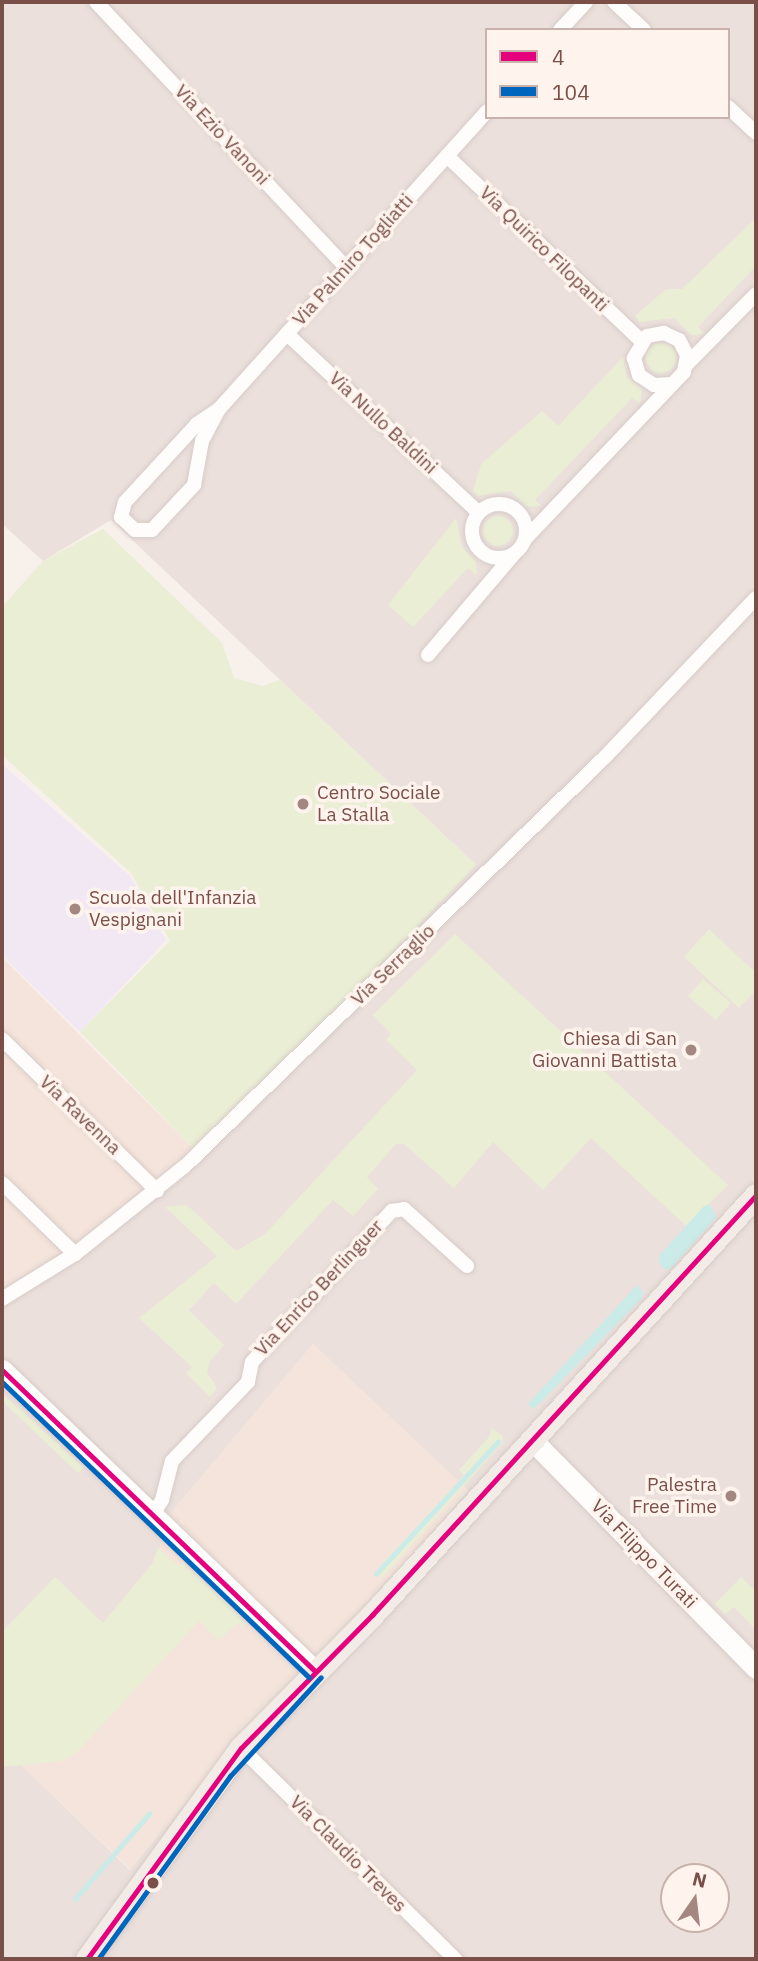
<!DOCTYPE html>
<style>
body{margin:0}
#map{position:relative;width:758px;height:1961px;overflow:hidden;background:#f8f0eb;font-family:"IBM Plex Sans",sans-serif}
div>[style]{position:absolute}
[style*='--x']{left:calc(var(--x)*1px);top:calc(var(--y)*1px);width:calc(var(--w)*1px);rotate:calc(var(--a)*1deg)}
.residential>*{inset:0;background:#f4e4db}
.industrial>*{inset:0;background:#ebe0db}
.education>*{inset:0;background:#f1e8f3}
.green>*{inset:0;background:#e9eed4}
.round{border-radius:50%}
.water>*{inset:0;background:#cbebe8}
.stream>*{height:4.5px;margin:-2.25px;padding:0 2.25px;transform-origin:2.25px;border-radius:2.25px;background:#cbebe8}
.roads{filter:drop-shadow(0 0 2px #d7cbc8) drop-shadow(0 0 2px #d7cbc8)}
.street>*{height:14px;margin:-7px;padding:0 7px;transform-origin:7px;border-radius:7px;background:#fefdfc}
.street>.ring{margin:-7px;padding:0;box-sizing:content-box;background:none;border:14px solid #fefdfc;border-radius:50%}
.secondary>*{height:21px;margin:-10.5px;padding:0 10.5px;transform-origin:10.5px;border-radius:10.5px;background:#fefdfc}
.primary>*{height:23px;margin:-11.5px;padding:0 11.5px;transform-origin:11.5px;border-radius:11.5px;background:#f3ebe5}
.bus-1>*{height:5px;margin:-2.5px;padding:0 2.5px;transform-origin:2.5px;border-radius:2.5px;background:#e5007d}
.bus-2>*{height:5px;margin:-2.5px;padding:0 2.5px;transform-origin:2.5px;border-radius:2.5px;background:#0065bd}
.dots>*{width:19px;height:19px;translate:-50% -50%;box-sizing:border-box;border:4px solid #fff4ed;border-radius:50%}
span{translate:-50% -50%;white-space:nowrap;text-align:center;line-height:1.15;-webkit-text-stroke:7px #fff4ed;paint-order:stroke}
.street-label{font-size:19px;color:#794f48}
.poi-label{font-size:19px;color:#794f48}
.left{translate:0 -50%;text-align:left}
.right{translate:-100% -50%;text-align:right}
.frame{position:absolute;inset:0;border:4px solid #794f48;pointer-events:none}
.legend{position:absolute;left:485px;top:28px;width:245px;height:91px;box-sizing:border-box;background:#fff4ed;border:2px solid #c9b2ab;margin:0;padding:9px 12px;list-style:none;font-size:21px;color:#794f48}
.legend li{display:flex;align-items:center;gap:14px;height:35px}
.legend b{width:35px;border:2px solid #c9b2ab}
.north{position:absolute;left:660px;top:1863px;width:70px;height:70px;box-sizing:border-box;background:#fff4ed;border:2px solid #c9b2ab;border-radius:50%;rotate:14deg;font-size:19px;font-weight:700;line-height:28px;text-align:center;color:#794f48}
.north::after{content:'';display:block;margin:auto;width:24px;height:32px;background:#a58781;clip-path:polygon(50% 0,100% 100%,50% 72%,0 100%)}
</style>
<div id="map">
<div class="residential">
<i style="clip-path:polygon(2px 957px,198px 1153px,2px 1301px)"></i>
<i style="clip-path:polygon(313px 1344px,468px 1489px,329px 1651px,195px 1791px,131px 1870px,11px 1755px,155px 1565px,169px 1515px)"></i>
</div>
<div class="industrial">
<i style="clip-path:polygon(evenodd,2px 2px,756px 2px,756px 1959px,2px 1959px,2px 1301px,131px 1210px,476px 865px,111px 520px,43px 561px,2px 524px,2px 2px,487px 30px,728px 30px,728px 117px,487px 117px,487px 30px,2px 2px,313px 1344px,468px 1490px,329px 1651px,195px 1791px,130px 1870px,11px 1755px,155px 1565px,169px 1515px,313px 1344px,2px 2px,674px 1877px,716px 1877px,716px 1919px,674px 1919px,674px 1877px)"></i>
</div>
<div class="education">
<i style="clip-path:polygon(2px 764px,131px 877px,166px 940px,80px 1032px,2px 955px)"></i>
</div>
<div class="green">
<i style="clip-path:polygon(756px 218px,756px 266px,698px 327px,705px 334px,691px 335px,674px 318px,639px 322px,635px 316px,666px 289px,682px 289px)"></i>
<i class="round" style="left:646px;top:343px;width:30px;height:30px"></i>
<i style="clip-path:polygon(623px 357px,627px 377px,642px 389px,640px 404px,632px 398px,535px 500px,542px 506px,526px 507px,511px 491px,478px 496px,473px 491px,481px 464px,542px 411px,558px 426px)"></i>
<i class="round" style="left:483px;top:516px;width:30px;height:30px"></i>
<i style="clip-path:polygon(456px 518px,462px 547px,476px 562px,477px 575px,468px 568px,413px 627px,388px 605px)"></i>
<i style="clip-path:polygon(103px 529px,222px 643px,234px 678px,262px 686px,280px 680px,476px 865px,198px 1153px,80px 1032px,170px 941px,131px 873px,2px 755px,2px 607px,43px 561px)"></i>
<i style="clip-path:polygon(709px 929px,756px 973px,756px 990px,739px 1008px,684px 957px)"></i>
<i style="clip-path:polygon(455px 934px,728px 1185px,686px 1226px,591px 1138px,543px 1190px,493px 1142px,454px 1188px,404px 1144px,396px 1144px,367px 1177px,378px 1189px,353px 1216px,333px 1200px,236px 1304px,214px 1283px,189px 1310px,224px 1345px,210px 1361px,207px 1372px,217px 1388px,210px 1397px,186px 1373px,192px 1367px,139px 1318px,217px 1256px,165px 1207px,187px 1205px,236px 1251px,265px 1234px,417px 1070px,386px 1040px,391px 1034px,373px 1015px)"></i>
<i style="clip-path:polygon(703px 979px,731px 1003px,716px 1020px,688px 996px)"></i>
<i style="clip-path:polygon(2px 1393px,84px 1468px,78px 1473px,2px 1401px)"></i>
<i style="clip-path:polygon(491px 1428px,502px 1435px,503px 1442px,382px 1578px,375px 1572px,464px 1475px,459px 1470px,490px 1436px)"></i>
<i style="clip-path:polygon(158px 1548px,179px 1566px,183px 1563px,239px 1615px,245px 1630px,238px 1623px,219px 1640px,199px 1621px,77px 1752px,62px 1761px,2px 1767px,2px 1632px,55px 1577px,103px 1623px,152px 1564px)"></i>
<i style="clip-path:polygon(741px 1577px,756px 1591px,756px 1630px,734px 1607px,725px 1614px,715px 1604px)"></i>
</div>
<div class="water">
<i style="clip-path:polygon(710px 1205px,717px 1217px,671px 1269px,665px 1270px,659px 1263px,660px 1255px,704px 1206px)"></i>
<i style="clip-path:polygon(637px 1285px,643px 1292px,642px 1298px,534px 1409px,528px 1404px)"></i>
</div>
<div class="stream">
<i style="--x:376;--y:1574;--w:180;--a:-47.3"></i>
<i style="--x:75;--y:1899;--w:113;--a:-49"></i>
</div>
<div class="roads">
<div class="street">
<i style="--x:96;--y:2;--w:367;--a:46.7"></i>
<i style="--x:614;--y:2;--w:41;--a:43"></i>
<i style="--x:560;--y:30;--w:38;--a:-47"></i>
<i style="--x:728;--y:107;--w:38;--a:43"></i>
<i style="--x:447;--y:156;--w:268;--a:43.6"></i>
<i style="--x:287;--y:334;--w:262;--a:43"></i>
<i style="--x:687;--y:364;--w:98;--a:-45.4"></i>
<i style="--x:219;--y:409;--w:27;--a:146"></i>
<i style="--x:197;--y:424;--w:106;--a:132.7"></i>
<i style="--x:125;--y:502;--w:16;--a:105"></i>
<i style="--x:121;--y:517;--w:19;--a:43"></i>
<i style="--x:135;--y:530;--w:17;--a:0"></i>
<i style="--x:152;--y:530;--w:62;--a:-47"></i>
<i style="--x:194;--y:485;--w:45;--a:-79.7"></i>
<i style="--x:202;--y:441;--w:36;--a:-62"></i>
<i style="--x:219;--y:409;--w:401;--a:-48"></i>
<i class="ring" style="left:472px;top:504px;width:40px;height:40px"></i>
<i style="--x:526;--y:538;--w:229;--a:-46.4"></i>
<i style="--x:684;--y:372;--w:17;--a:-80"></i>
<i style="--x:687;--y:355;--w:17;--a:-118"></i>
<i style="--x:679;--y:340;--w:17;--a:-155"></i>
<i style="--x:664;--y:333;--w:17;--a:170"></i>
<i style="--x:647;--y:336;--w:26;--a:121"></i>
<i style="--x:634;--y:358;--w:18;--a:74"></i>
<i style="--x:639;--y:375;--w:18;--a:34"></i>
<i style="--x:654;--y:385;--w:18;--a:-3"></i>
<i style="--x:428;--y:655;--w:131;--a:-49.6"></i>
<i style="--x:2;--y:1039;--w:217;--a:44.4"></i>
<i style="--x:2;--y:1183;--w:102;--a:44.2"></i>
<i style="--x:2;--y:1299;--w:86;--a:-31.7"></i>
<i style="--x:75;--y:1254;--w:141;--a:-38.7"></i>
<i style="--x:185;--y:1166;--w:586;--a:-44.24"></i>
<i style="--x:605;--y:757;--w:219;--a:-46.5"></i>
<i style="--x:153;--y:1514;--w:17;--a:-57"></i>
<i style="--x:162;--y:1500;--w:40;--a:-75.6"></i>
<i style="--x:172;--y:1461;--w:110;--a:-46.1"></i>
<i style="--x:248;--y:1382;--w:20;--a:-79"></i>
<i style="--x:252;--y:1362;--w:206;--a:-47.2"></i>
<i style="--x:392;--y:1211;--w:12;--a:-9"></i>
<i style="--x:404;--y:1209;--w:85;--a:42.1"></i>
<i style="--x:241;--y:1748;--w:301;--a:44.6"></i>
</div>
<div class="secondary">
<i style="--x:2;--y:1370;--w:434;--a:43.9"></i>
<i style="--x:532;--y:1440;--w:320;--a:45.5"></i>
</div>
<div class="primary">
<i style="--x:87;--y:1959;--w:261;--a:-53.9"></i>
<i style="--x:241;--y:1748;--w:187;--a:-45.4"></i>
<i style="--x:372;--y:1615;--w:569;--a:-47.56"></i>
</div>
</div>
<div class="bus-1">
<i style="--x:2;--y:1370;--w:434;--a:43.9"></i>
<i style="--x:87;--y:1959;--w:261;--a:-53.9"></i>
<i style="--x:241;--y:1748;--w:187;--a:-45.4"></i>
<i style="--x:372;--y:1615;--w:569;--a:-47.56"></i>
</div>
<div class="bus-2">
<i style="--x:2;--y:1382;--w:426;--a:43.9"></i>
<i style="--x:98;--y:1959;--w:226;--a:-54.2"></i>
<i style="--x:230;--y:1776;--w:134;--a:-47.4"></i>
</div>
<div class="dots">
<i style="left:303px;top:804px;background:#a58781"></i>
<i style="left:75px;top:909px;background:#a58781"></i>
<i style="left:691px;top:1050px;background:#a58781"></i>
<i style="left:731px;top:1496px;background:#a58781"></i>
<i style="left:153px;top:1883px;background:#794f48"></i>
</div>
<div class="street-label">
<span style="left:222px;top:135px;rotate:47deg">Via Ezio Vanoni</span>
<span style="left:544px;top:249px;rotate:44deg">Via Quirico Filopanti</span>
<span style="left:353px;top:260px;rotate:-48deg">Via Palmiro Togliatti</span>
<span style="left:383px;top:423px;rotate:43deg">Via Nullo Baldini</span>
<span style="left:393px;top:965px;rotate:-44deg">Via Serraglio</span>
<span style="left:80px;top:1115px;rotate:44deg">Via Ravenna</span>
<span style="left:319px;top:1288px;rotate:-47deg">Via Enrico Berlinguer</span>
<span style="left:644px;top:1554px;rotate:46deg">Via Filippo Turati</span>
<span style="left:348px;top:1854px;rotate:45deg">Via Claudio Treves</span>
</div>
<div class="poi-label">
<span class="left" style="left:317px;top:804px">Centro Sociale<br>La Stalla</span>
<span class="left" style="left:89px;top:909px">Scuola dell'Infanzia<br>Vespignani</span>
<span class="right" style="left:677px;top:1050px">Chiesa di San<br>Giovanni Battista</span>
<span class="right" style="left:717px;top:1496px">Palestra<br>Free Time</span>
</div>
<div class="frame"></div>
<ul class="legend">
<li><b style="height:9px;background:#e5007d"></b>4</li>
<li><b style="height:9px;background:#0065bd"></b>104</li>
</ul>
<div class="north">N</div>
</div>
